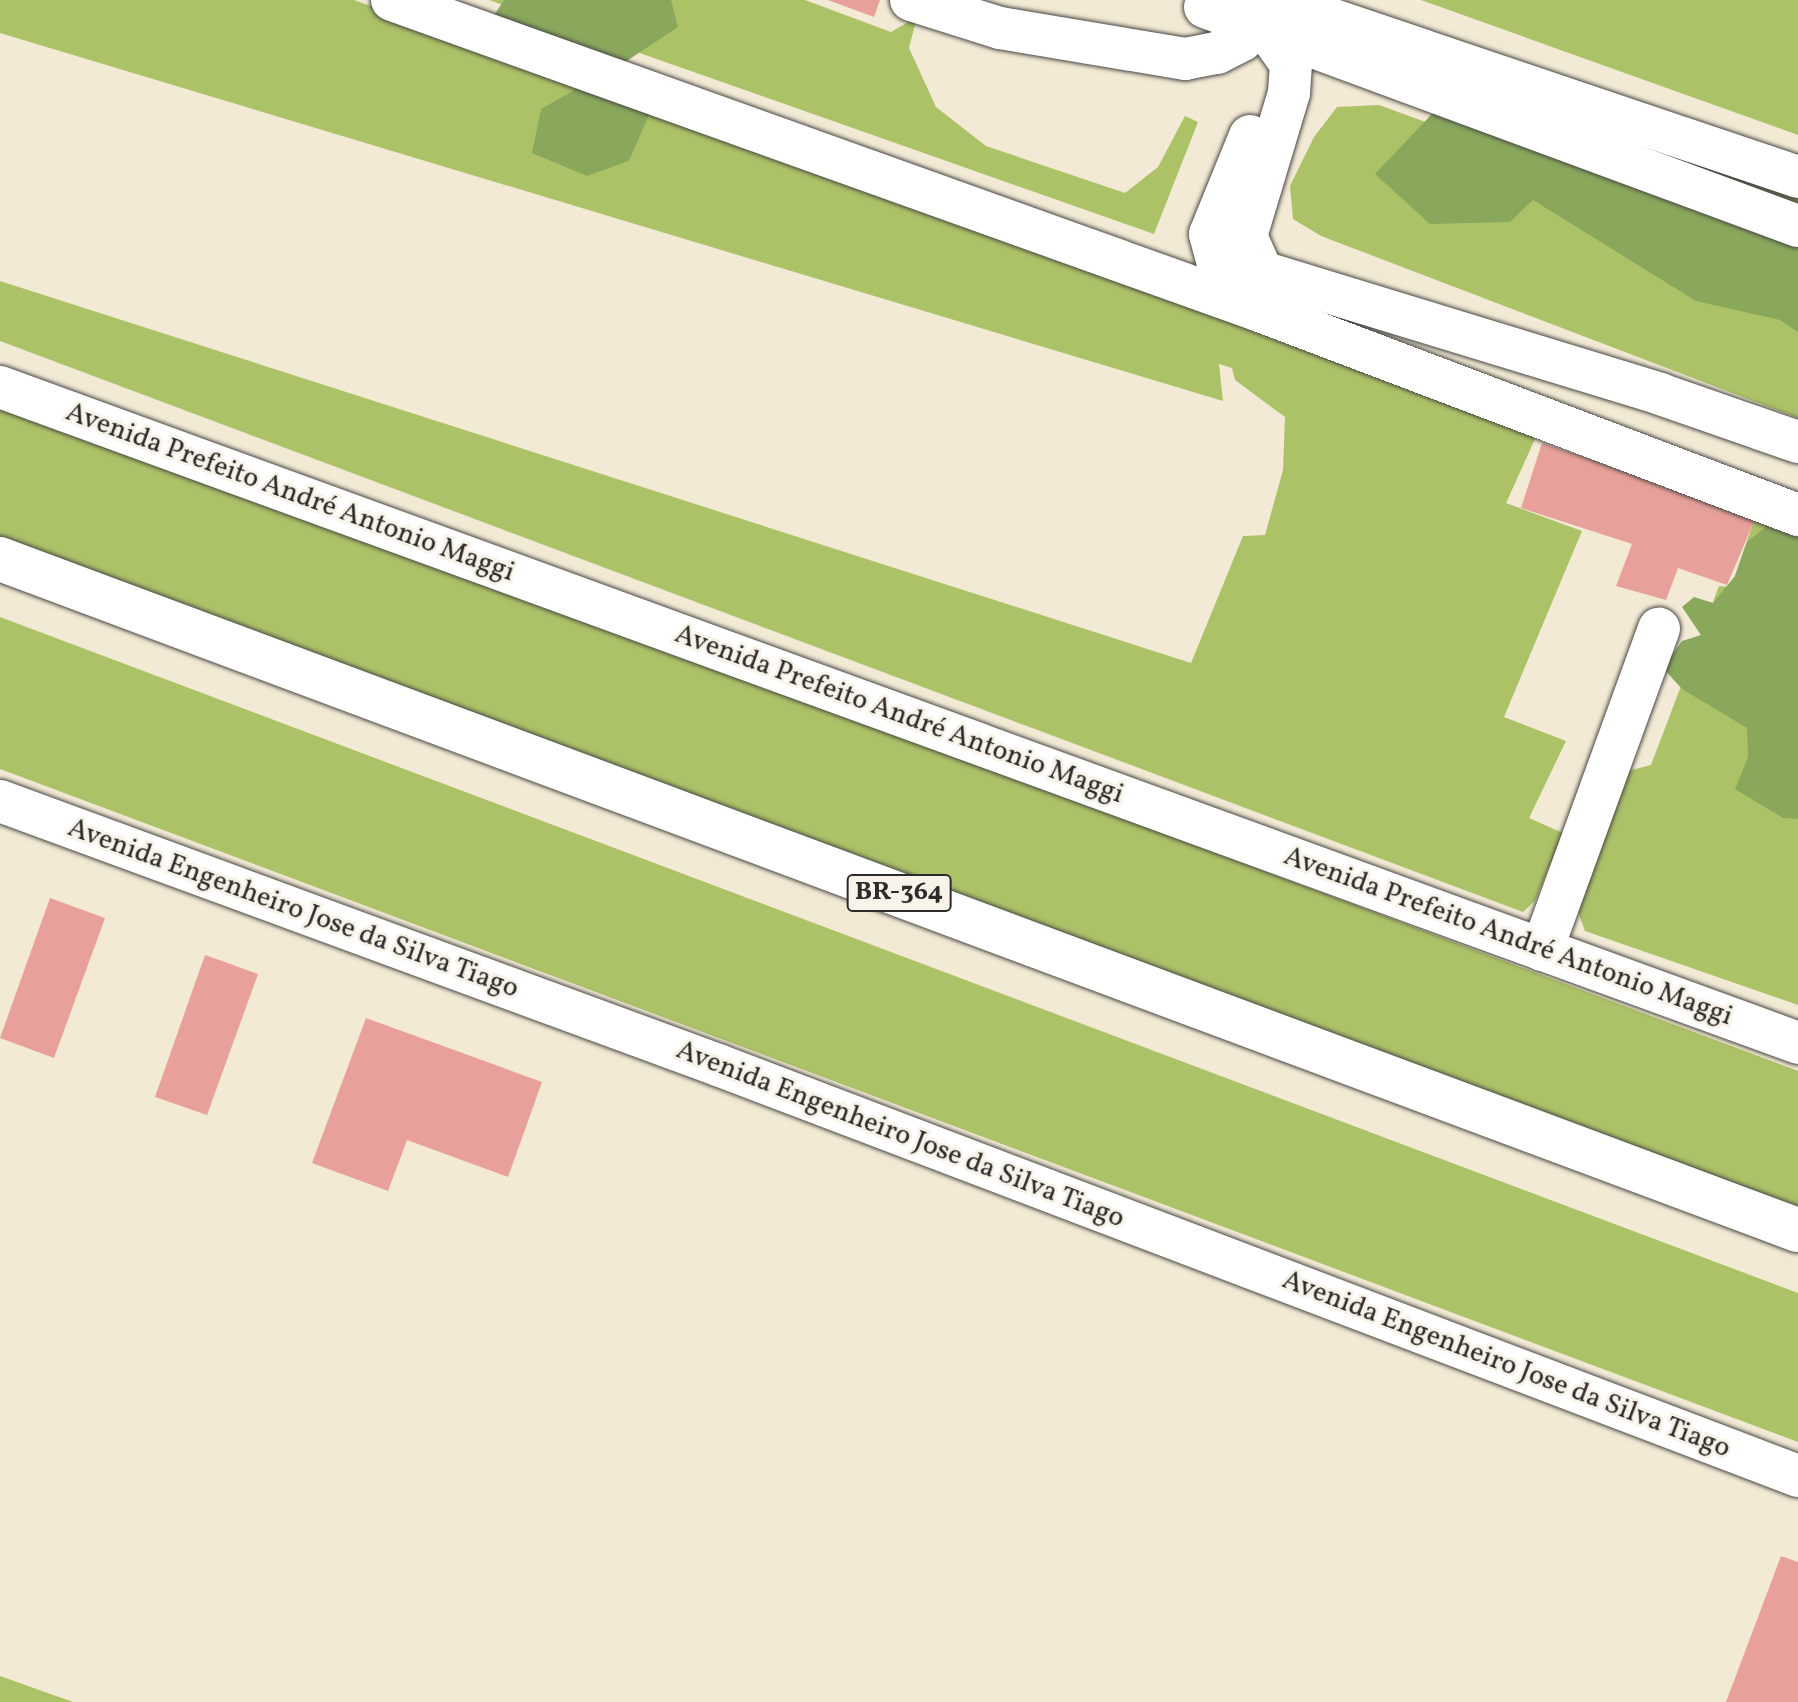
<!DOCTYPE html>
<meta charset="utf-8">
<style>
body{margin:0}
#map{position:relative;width:1798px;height:1702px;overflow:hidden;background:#f3ead5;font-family:Vollkorn,serif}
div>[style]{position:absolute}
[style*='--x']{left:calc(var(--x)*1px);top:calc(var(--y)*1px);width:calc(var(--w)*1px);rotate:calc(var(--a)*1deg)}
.green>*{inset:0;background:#acc267}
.forest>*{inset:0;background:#89a85c}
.building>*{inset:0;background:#e8a09a}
.roads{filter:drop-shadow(0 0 2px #494844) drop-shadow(0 0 2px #494844)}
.minor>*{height:42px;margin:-21px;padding:0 21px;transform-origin:21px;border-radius:21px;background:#fff}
.major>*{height:44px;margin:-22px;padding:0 22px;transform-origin:22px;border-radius:22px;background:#fff}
span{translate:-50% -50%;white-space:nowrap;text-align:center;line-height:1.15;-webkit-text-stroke:6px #f7f3e8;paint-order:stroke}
.shield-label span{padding:2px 6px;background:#f7f3e8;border:2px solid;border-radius:6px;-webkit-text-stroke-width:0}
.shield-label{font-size:26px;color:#2b2b2b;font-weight:700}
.street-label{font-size:28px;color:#2b2b2b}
</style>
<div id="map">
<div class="green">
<i style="clip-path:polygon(0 0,354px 0,1540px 428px,1506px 503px,1582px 531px,1504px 717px,1566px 741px,1529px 818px,1563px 833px,1535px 901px,1523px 912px,0 341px,0 281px,1191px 663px,1243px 536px,1265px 535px,1283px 470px,1285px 417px,1235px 380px,1232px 368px,1219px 364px,1223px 401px,0 33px)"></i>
<i style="clip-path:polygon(489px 0,805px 0,891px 32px,917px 17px,909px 48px,936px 107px,986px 146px,1125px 193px,1158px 167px,1185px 116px,1198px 122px,1154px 234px)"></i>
<i style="clip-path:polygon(1421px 0,1798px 0,1798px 135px)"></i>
<i style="clip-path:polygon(1379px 105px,1798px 258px,1798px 418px,1321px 236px,1293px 219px,1290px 186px,1314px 137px,1337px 107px)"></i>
<i style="clip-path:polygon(0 398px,1798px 1071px,1798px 1210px,0 537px)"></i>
<i style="clip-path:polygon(1757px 512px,1798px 527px,1798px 1005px,1585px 931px,1577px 909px,1624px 772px,1651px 765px,1719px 586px,1731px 587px)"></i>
<i style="clip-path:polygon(0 617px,1798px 1293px,1798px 1442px,0 769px)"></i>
<i style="clip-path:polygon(0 1676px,73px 1702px,0 1702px)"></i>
</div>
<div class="forest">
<i style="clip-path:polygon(504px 0,671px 0,678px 27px,622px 64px,493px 17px)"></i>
<i style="clip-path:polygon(585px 84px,652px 108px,629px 161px,587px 176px,532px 153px,541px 109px)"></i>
<i style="clip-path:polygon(1448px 97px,1674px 155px,1798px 198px,1798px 332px,1780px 320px,1696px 301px,1533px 200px,1510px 222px,1430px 224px,1375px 174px)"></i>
<i style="clip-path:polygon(1776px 519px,1798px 520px,1798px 819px,1783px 818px,1735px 789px,1748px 757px,1747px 728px,1682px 689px,1663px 668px,1682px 641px,1701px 635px,1682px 607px,1694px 597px,1713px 603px,1735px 576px,1747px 542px)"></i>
</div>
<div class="building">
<i style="clip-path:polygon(828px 0,880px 0,874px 17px)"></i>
<i style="clip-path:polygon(1542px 443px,1756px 517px,1727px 585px,1678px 568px,1666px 600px,1616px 586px,1632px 544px,1521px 508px)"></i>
<i style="clip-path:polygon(50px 898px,105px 918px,54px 1058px,0 1038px)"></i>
<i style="clip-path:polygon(205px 955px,258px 974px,207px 1115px,155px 1097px)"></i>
<i style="clip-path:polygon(366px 1018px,542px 1082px,508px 1177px,407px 1140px,388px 1191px,312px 1163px)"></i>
<i style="clip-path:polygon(1781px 1556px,1798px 1562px,1798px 1702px,1726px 1702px)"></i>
</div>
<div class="roads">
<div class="minor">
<i style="--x:392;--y:0;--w:919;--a:19.72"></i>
<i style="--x:1257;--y:310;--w:579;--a:20.75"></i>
<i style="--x:911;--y:0;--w:93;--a:17.5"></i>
<i style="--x:1000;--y:28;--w:188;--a:9.5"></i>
<i style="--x:1185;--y:59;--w:33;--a:-11"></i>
<i style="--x:1217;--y:53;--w:28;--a:-27"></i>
<i style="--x:1242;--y:40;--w:44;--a:-64.6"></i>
<i style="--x:1274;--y:0;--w:553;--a:18.66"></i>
<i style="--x:1205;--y:7;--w:632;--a:20.27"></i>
<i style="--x:1266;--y:29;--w:43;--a:54.5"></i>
<i style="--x:1291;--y:64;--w:29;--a:94"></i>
<i style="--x:1289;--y:93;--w:149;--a:106.7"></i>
<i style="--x:1246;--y:236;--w:39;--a:66"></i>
<i style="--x:1262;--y:272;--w:416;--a:17"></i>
<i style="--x:1660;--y:394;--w:146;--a:19.2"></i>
<i style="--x:1250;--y:136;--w:106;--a:112.2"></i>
<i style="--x:1210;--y:234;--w:47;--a:75.1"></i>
<i style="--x:1222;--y:279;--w:41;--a:41.1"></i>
<i style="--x:0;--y:387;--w:1914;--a:20.04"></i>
<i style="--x:0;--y:801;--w:765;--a:20.19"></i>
<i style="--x:718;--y:1065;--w:1156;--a:20.83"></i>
<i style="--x:1542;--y:950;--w:342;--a:-70"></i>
</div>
<div class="major">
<i style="--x:0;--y:559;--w:1919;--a:20.47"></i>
</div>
</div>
<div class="shield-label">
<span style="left:899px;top:893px">BR-364</span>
</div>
<div class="street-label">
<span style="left:290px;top:493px;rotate:20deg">Avenida Prefeito André Antonio Maggi</span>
<span style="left:899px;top:715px;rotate:20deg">Avenida Prefeito André Antonio Maggi</span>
<span style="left:293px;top:909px;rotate:20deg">Avenida Engenheiro Jose da Silva Tiago</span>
<span style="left:1508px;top:937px;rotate:20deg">Avenida Prefeito André Antonio Maggi</span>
<span style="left:900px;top:1135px;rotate:21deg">Avenida Engenheiro Jose da Silva Tiago</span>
<span style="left:1506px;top:1365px;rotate:21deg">Avenida Engenheiro Jose da Silva Tiago</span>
</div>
</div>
